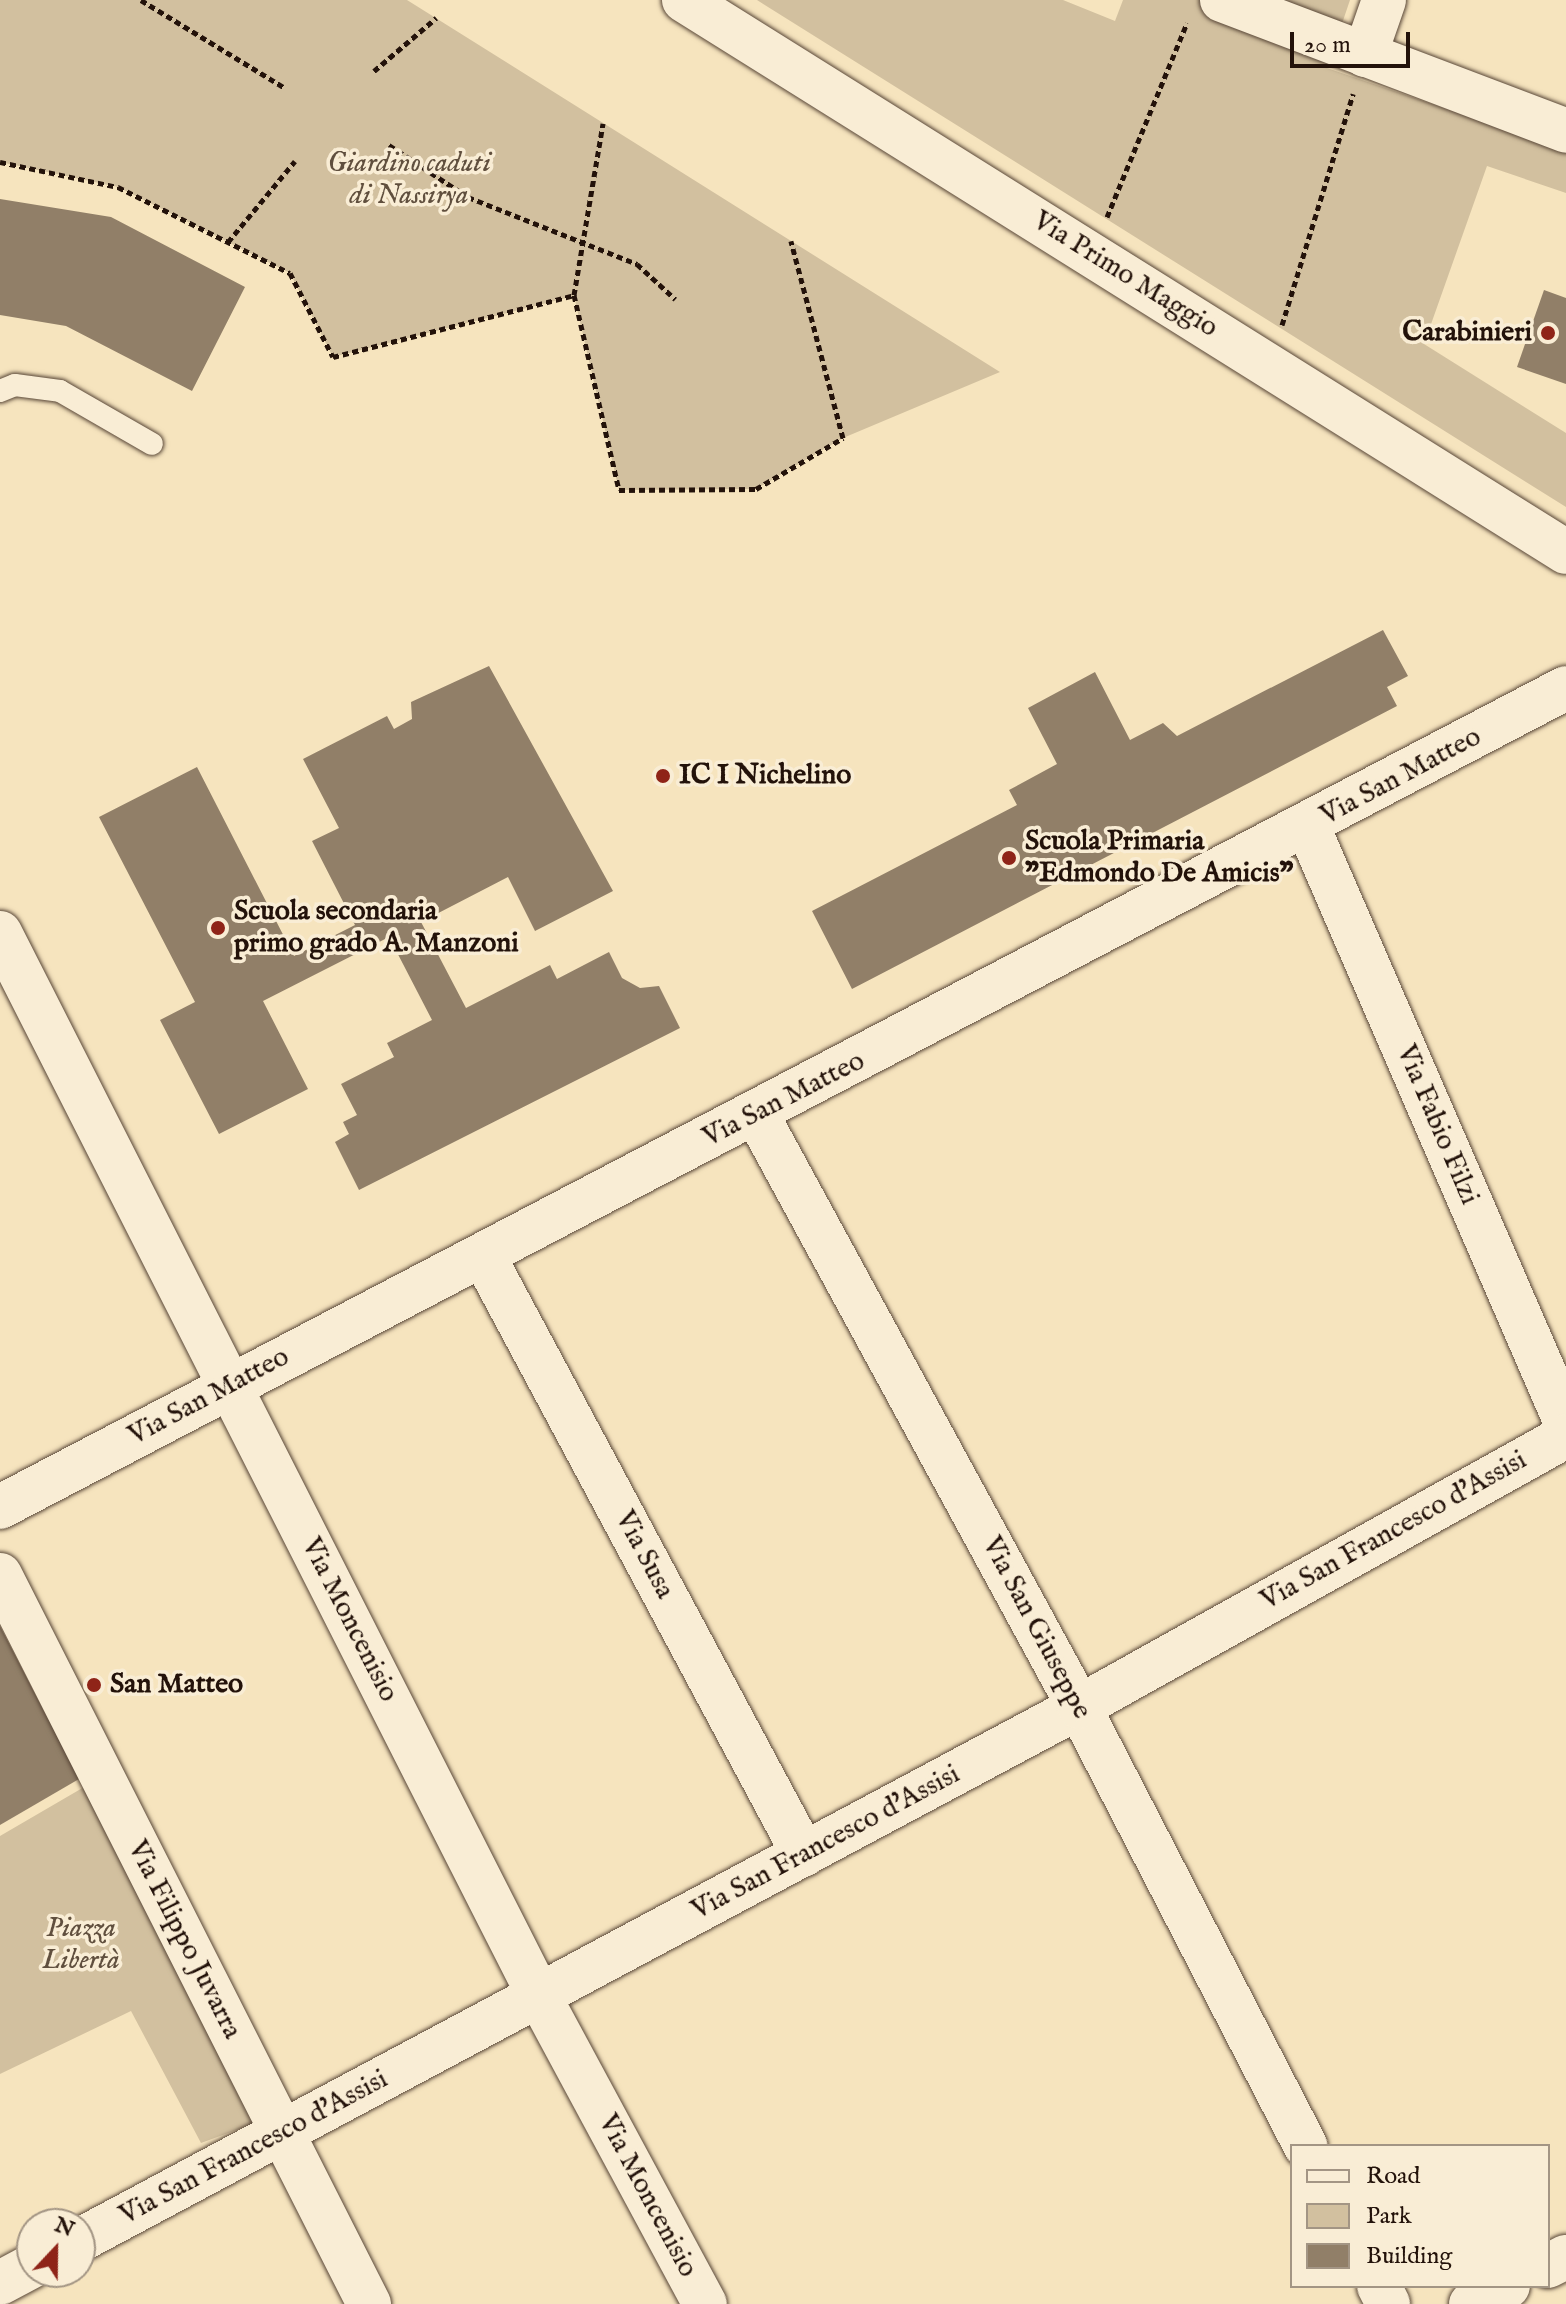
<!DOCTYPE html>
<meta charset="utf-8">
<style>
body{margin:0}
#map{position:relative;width:1566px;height:2304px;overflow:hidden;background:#f6e4be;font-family:"IM FELL English",serif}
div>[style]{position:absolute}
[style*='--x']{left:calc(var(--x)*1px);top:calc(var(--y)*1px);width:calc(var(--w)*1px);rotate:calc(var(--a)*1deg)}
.green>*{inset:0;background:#d2c09f}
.building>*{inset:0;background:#917f68}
.path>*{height:5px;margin-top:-2.5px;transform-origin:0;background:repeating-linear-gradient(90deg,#23120a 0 6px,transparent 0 10px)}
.roads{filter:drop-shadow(0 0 2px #584637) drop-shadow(0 0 2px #584637)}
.lane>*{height:22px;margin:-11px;padding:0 11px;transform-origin:11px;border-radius:11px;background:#f9edd5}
.street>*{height:44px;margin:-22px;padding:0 22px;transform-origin:22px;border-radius:22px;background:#f9edd5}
.secondary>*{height:44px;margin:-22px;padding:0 22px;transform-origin:22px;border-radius:22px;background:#f9edd5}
.dots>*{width:22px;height:22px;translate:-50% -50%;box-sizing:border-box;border:4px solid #f9edd5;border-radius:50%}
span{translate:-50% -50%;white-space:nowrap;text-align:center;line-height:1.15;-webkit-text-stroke:7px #f9edd5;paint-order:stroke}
.park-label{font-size:28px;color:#604f3e;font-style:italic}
.street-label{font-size:28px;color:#23120a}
.poi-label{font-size:28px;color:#23120a;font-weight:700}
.right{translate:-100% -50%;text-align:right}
.left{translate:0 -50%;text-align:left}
.legend{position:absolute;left:1290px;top:2144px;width:260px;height:144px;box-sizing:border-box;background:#f9edd5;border:2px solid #a39584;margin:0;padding:10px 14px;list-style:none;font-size:24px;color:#23120a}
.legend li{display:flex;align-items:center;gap:16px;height:40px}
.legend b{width:40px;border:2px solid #a39584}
.north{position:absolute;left:16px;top:2208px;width:80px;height:80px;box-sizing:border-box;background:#f9edd5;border:2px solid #a39584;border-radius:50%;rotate:22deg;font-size:22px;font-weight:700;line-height:32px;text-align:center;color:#23120a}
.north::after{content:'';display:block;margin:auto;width:28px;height:36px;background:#8f2418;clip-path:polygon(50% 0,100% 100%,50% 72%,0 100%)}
.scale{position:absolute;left:1290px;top:32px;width:120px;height:36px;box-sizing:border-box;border:4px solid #23120a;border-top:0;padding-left:10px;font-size:24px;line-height:28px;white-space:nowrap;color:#23120a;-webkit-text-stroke:6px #f9edd5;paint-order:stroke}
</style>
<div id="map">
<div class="green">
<i style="clip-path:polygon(0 0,407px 0,1000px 372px,843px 438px,756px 489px,619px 490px,574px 296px,333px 357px,290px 273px,118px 187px,0 162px)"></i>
<i style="clip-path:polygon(757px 0,1063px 0,1115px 21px,1123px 0,1350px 0,1327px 68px,1566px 150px,1566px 193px,1487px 166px,1424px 344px,1566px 433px,1566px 507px)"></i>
<i style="clip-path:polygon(91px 1783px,261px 2121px,201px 2143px,131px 2011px,0 2074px,0 1836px)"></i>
</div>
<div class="building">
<i style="clip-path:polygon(0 199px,111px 217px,245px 287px,192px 391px,66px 326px,0 315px)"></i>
<i style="clip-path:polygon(1544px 290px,1566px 298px,1566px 384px,1517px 367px)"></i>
<i style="clip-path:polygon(1383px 630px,1408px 676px,1387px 687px,1397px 706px,852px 989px,812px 911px,1017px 805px,1009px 790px,1057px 764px,1028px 708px,1095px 672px,1130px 740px,1163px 723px,1177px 736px)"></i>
<i style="clip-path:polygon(489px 666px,613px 891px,535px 931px,508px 877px,421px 922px,466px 1008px,550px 965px,557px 979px,609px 952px,622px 978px,640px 988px,659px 986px,680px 1028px,359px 1190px,335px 1142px,349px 1134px,343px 1122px,357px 1115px,341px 1084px,394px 1057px,387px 1043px,432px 1020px,389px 937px,263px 1001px,308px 1089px,219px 1134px,160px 1020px,195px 1002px,99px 817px,197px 767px,294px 956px,355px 925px,312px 841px,339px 828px,303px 759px,387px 716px,394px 729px,412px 719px,411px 702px)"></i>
<i style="clip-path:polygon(0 1626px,79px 1779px,0 1825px)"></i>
</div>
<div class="path">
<i style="--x:141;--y:0;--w:169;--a:31.4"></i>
<i style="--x:374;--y:71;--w:82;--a:-40.5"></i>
<i style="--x:389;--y:145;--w:95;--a:33.4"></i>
<i style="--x:468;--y:197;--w:182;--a:21.6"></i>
<i style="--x:637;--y:264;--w:52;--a:42.6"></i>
<i style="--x:0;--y:162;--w:121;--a:12"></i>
<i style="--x:118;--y:187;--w:192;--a:26.6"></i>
<i style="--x:290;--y:273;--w:94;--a:62.9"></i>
<i style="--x:333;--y:357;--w:249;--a:-14.4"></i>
<i style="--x:574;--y:295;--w:200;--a:77"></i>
<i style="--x:619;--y:490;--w:137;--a:-0.4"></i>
<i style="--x:756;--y:489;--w:101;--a:-30.4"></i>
<i style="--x:843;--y:438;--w:204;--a:-104.8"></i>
<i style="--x:1107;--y:217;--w:210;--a:-67.6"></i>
<i style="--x:228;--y:242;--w:105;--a:-50.4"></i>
<i style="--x:574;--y:295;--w:174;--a:-80.4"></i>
<i style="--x:1282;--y:325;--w:242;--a:-72.9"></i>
</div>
<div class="roads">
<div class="lane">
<i style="--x:0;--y:391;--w:16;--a:-22"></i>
<i style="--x:15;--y:385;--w:45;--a:7.6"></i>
<i style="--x:60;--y:391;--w:106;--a:29.9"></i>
</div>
<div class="street">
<i style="--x:684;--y:0;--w:1040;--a:32.04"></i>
<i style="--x:1222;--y:0;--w:368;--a:20.8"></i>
<i style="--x:1365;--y:55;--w:58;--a:-70.9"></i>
<i style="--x:1308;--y:827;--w:649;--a:66.59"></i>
<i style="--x:0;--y:933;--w:1192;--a:63.11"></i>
<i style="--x:539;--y:1996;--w:350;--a:61.7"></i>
<i style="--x:757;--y:1115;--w:674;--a:61.46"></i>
<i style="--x:1079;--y:1707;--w:494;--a:62.7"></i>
<i style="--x:483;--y:1255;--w:680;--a:61.85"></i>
<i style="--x:0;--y:1507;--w:1767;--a:-27.61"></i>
<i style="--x:0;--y:1575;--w:817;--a:63.15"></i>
<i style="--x:80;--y:2240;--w:1132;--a:-28.08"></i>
<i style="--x:1079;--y:1707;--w:557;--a:-29.09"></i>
<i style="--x:0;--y:2283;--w:36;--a:-28"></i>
<i style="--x:1379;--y:2286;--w:20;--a:63"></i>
</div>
<div class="secondary">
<i style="--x:1548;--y:2266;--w:20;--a:-27"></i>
<i style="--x:1471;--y:2304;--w:41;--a:-25.9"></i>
</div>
</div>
<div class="dots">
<i style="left:1548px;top:333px;background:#8f2418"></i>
<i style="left:663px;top:776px;background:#8f2418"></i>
<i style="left:1009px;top:858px;background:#8f2418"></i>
<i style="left:218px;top:928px;background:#8f2418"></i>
<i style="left:94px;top:1685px;background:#8f2418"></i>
</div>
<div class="park-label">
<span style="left:409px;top:180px">Giardino caduti<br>di Nassirya</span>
<span style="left:81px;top:1945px">Piazza<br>Libertà</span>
</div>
<div class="street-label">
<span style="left:1125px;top:275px;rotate:32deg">Via Primo Maggio</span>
<span style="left:1401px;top:777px;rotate:-28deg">Via San Matteo</span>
<span style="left:784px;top:1100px;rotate:-27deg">Via San Matteo</span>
<span style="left:1437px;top:1125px;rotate:67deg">Via Fabio Filzi</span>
<span style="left:209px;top:1397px;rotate:-28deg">Via San Matteo</span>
<span style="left:1394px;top:1531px;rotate:-29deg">Via San Francesco d'Assisi</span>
<span style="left:644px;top:1555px;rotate:62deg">Via Susa</span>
<span style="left:349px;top:1620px;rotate:63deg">Via Moncenisio</span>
<span style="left:1036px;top:1628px;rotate:62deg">Via San Giuseppe</span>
<span style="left:826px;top:1843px;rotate:-28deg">Via San Francesco d'Assisi</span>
<span style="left:184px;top:1940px;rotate:63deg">Via Filippo Juvarra</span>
<span style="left:254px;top:2148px;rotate:-28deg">Via San Francesco d'Assisi</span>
<span style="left:647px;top:2196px;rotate:62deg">Via Moncenisio</span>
</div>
<div class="poi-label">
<span class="right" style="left:1532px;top:333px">Carabinieri</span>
<span class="left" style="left:679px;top:776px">IC I Nichelino</span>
<span class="left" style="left:1025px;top:858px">Scuola Primaria<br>"Edmondo De Amicis"</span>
<span class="left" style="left:234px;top:928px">Scuola secondaria<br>primo grado A. Manzoni</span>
<span class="left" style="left:110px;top:1685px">San Matteo</span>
</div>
<ul class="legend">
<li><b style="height:10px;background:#f9edd5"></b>Road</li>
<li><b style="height:22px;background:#d2c09f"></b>Park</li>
<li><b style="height:22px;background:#917f68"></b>Building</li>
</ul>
<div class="north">N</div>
<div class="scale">20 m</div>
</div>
